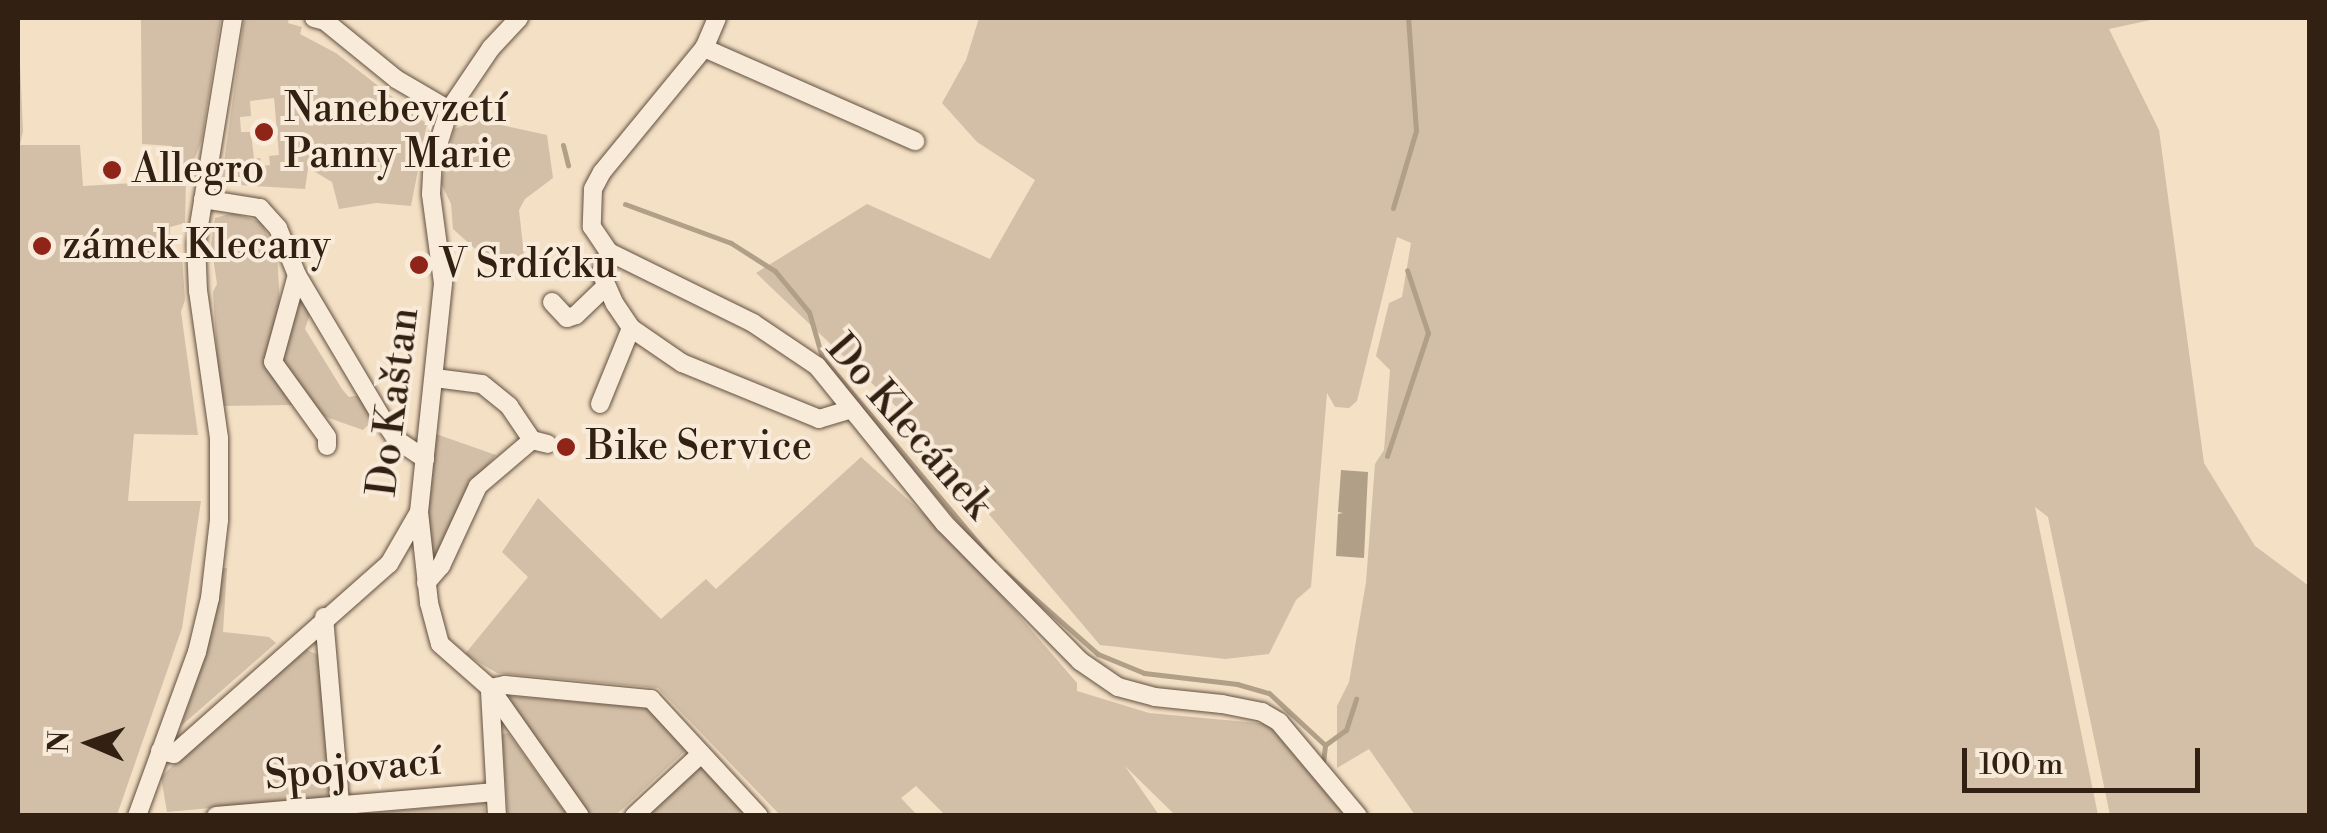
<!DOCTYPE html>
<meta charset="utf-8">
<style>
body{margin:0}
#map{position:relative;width:2327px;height:833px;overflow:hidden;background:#f4e0c5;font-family:"Libre Bodoni",serif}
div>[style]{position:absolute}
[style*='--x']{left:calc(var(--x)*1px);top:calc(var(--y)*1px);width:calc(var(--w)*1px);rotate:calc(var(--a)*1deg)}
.green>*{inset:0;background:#d3bfa7}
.water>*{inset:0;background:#b29f88}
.stream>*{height:5px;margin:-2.5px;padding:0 2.5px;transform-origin:2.5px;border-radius:2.5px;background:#b29f88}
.roads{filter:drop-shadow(0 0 2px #625040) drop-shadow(0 0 2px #625040)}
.street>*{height:18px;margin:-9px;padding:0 9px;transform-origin:9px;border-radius:9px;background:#f8ebd9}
.dots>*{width:28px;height:28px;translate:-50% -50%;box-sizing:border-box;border:5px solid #f8ebd9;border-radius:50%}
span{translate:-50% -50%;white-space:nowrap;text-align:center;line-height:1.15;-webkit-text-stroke:8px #f8ebd9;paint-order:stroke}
.poi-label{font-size:40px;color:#322013}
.left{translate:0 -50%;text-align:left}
.street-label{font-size:40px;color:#322013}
.frame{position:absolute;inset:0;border:20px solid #322013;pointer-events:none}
.north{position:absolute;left:40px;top:693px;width:100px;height:100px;-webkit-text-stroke:8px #f8ebd9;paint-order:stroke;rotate:272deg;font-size:28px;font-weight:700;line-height:40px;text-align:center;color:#322013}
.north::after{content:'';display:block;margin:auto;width:35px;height:45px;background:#322013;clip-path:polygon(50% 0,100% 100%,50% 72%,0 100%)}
.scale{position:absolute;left:1962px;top:748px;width:238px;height:45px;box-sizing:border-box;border:5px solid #322013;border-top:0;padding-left:12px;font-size:30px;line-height:35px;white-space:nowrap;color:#322013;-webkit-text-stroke:8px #f8ebd9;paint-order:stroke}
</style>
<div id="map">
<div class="green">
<i style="clip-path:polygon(18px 18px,23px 131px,20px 145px,80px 145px,83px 186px,186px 180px,185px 223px,170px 227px,169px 254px,182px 256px,185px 300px,181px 312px,198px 435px,134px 434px,128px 501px,201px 501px,182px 628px,117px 815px,18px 815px)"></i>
<i style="clip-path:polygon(141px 18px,221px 18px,202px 139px,190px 172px,171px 171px,172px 146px,142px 144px)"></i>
<i style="clip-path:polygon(evenodd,244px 18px,289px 18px,288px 23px,302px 27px,300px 34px,336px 53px,427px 124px,411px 206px,376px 203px,339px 209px,332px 182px,310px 169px,310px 155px,305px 189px,221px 184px,244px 18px,274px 98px,279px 155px,269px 156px,270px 165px,262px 166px,260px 158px,254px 159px,251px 132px,241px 132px,240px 117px,251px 116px,250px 101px,274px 98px)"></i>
<i style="clip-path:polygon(979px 18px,2160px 18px,2109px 29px,2159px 130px,2204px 463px,2255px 546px,2309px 586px,2309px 815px,2110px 815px,2048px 517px,2035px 507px,2098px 815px,1415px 815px,1369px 749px,1337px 768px,1337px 706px,1349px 682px,1366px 582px,1375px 464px,1384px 450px,1390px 370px,1376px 356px,1389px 303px,1402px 297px,1411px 243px,1397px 237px,1357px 401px,1349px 408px,1335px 407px,1327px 393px,1311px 587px,1296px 600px,1269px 654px,1225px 659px,1100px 645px,903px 413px,756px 273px,867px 204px,990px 259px,1035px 180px,977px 142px,942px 103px,966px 60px)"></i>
<i style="clip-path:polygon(478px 120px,547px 135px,553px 178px,525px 199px,519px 210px,525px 264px,482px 255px,453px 229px,451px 204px,441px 183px,454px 129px)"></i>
<i style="clip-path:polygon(233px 213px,261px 222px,277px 254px,280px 304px,303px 301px,310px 314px,305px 329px,342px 389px,349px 397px,361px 395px,372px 421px,363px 430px,292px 405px,220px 406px,213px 292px,217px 284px,211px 244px,215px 218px)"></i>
<i style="clip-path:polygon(436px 434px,496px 455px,480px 474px,433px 561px,426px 513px)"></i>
<i style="clip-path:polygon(861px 457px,959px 546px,1077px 683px,1077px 691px,1149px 713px,1268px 724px,1347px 815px,1175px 815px,1125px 766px,1159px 815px,945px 815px,916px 786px,901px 798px,917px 815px,780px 815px,658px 688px,497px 673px,465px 654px,528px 577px,502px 552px,538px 498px,661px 619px,706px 579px,716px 589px)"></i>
<i style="clip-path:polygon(223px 568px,227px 568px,223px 632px,269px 637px,276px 643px,181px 726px,207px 649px)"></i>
<i style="clip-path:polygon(305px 649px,318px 655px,331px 797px,167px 812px,161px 777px,223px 716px)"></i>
<i style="clip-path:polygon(510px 696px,649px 708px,686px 750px,616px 815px,591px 815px,509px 703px)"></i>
<i style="clip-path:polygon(508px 733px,567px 815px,508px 815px,502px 734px)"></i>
<i style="clip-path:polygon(700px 766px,748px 815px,648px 816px)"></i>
<i style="clip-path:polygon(484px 803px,485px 815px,351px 815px)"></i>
</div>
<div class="water">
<i style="clip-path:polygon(1341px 470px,1368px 472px,1364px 558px,1336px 556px,1338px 514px,1343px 513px,1338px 512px)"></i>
</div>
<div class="stream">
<i style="--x:563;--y:145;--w:21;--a:76"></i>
<i style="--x:625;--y:204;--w:113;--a:20.2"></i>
<i style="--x:731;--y:243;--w:52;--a:32.5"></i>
<i style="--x:775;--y:271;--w:53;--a:50.3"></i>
<i style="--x:809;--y:312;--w:47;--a:73.9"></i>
<i style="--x:822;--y:357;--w:266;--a:50"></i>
<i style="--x:1393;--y:208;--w:80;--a:-73.4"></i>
<i style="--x:1416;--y:131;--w:113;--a:-94"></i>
<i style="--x:1387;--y:456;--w:130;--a:-71.6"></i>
<i style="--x:1428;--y:333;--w:66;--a:-108.4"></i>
<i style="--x:1005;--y:572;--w:124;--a:41.4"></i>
<i style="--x:1098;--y:654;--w:50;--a:22.4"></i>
<i style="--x:1144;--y:673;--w:94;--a:6.7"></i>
<i style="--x:1237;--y:684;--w:33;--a:16"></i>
<i style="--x:1269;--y:693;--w:76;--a:42.9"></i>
<i style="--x:1323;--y:762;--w:17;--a:-83"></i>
<i style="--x:1325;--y:745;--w:26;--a:-36"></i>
<i style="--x:1346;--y:730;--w:33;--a:-72"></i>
</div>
<div class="roads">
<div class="street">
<i style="--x:314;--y:18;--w:11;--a:15"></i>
<i style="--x:325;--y:21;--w:92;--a:39.2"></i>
<i style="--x:396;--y:79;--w:61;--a:30.3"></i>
<i style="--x:717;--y:18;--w:33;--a:113"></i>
<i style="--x:704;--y:48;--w:161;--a:129.4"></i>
<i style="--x:602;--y:172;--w:19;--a:118"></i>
<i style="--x:593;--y:189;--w:38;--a:92"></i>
<i style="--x:592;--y:227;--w:30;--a:56"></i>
<i style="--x:609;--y:252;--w:161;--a:26.2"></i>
<i style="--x:753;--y:323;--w:77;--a:33.9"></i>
<i style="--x:817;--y:366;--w:202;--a:51"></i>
<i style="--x:944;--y:523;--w:194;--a:45.4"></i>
<i style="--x:1080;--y:661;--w:46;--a:34.4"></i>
<i style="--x:1118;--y:687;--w:38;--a:15"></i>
<i style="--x:1155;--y:697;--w:67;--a:6"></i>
<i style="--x:1222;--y:704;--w:41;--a:11.3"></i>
<i style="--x:1262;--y:712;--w:20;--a:30"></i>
<i style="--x:1279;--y:722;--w:123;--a:50"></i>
<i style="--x:704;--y:48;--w:231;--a:23.8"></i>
<i style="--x:203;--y:199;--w:58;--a:9"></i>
<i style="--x:260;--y:208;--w:27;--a:48"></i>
<i style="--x:278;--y:228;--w:51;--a:68"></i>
<i style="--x:297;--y:275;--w:166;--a:59.3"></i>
<i style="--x:382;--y:418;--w:27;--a:56"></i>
<i style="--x:397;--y:440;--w:34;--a:34"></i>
<i style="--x:609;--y:252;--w:22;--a:111"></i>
<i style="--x:601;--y:273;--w:34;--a:66"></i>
<i style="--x:615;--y:304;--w:29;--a:56"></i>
<i style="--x:631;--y:328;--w:62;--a:34.5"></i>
<i style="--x:682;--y:363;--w:148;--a:22.2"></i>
<i style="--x:819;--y:419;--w:34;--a:-17"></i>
<i style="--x:297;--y:275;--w:90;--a:105.4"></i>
<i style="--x:273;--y:362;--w:92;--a:54.2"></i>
<i style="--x:327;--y:437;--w:9;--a:90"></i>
<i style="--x:552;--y:302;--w:22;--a:47"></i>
<i style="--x:567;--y:318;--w:9;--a:-18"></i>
<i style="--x:576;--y:315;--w:39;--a:-44"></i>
<i style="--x:435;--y:378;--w:47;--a:7.3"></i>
<i style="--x:482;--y:384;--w:35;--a:39"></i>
<i style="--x:509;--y:406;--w:41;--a:55.9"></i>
<i style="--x:600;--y:404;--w:82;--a:-67.8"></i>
<i style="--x:419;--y:512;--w:92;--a:83.7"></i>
<i style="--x:429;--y:603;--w:42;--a:75"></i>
<i style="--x:440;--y:644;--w:67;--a:41.3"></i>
<i style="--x:490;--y:688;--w:156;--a:54.9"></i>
<i style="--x:426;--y:583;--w:23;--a:-49"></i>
<i style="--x:441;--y:566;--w:88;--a:-65.2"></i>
<i style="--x:478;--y:486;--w:71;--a:-40.4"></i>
<i style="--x:532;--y:440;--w:16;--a:14"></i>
<i style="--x:324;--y:617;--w:199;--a:85.1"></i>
<i style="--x:490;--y:688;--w:15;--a:-11"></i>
<i style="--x:505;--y:685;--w:147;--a:5.5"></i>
<i style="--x:651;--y:699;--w:159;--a:47.3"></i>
<i style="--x:490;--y:691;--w:125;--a:86.8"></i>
<i style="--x:160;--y:751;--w:14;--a:12"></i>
<i style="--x:174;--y:754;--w:287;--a:-41.5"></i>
<i style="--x:389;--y:564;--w:60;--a:-60"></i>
<i style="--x:419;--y:512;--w:230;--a:-84"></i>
<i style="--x:443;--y:283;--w:90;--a:-97.7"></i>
<i style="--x:431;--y:194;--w:33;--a:-87"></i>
<i style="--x:433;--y:161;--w:53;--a:-72.6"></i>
<i style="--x:449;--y:110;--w:75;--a:-55.9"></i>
<i style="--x:491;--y:48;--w:41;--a:-47"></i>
<i style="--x:137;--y:816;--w:175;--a:-69.9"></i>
<i style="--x:197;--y:652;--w:56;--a:-76.5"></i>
<i style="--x:210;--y:598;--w:79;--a:-83.4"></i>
<i style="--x:219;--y:520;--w:82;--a:-90"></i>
<i style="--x:219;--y:438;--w:148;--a:-98.1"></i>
<i style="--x:198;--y:291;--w:47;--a:-92.4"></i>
<i style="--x:196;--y:244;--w:229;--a:-80.7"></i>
<i style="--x:216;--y:816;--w:280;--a:-4.9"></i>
<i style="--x:634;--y:816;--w:91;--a:-42.8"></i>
</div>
</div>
<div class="dots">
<i style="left:264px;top:132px;background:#8f2418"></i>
<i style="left:112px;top:170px;background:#8f2418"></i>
<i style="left:42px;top:246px;background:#8f2418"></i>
<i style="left:419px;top:265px;background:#8f2418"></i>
<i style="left:566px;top:447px;background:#8f2418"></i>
</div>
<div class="poi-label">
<span class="left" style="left:284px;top:132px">Nanebevzetí<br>Panny Marie</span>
<span class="left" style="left:132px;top:170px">Allegro</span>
<span class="left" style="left:62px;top:246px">zámek Klecany</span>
<span class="left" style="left:439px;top:265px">V Srdíčku</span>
<span class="left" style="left:586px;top:447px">Bike Service</span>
</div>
<div class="street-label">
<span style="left:394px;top:402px;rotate:-83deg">Do Kaštan</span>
<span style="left:909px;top:427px;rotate:49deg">Do Klecánek</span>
<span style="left:353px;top:769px;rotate:-5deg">Spojovací</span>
</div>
<div class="frame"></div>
<div class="north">N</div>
<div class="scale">100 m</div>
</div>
